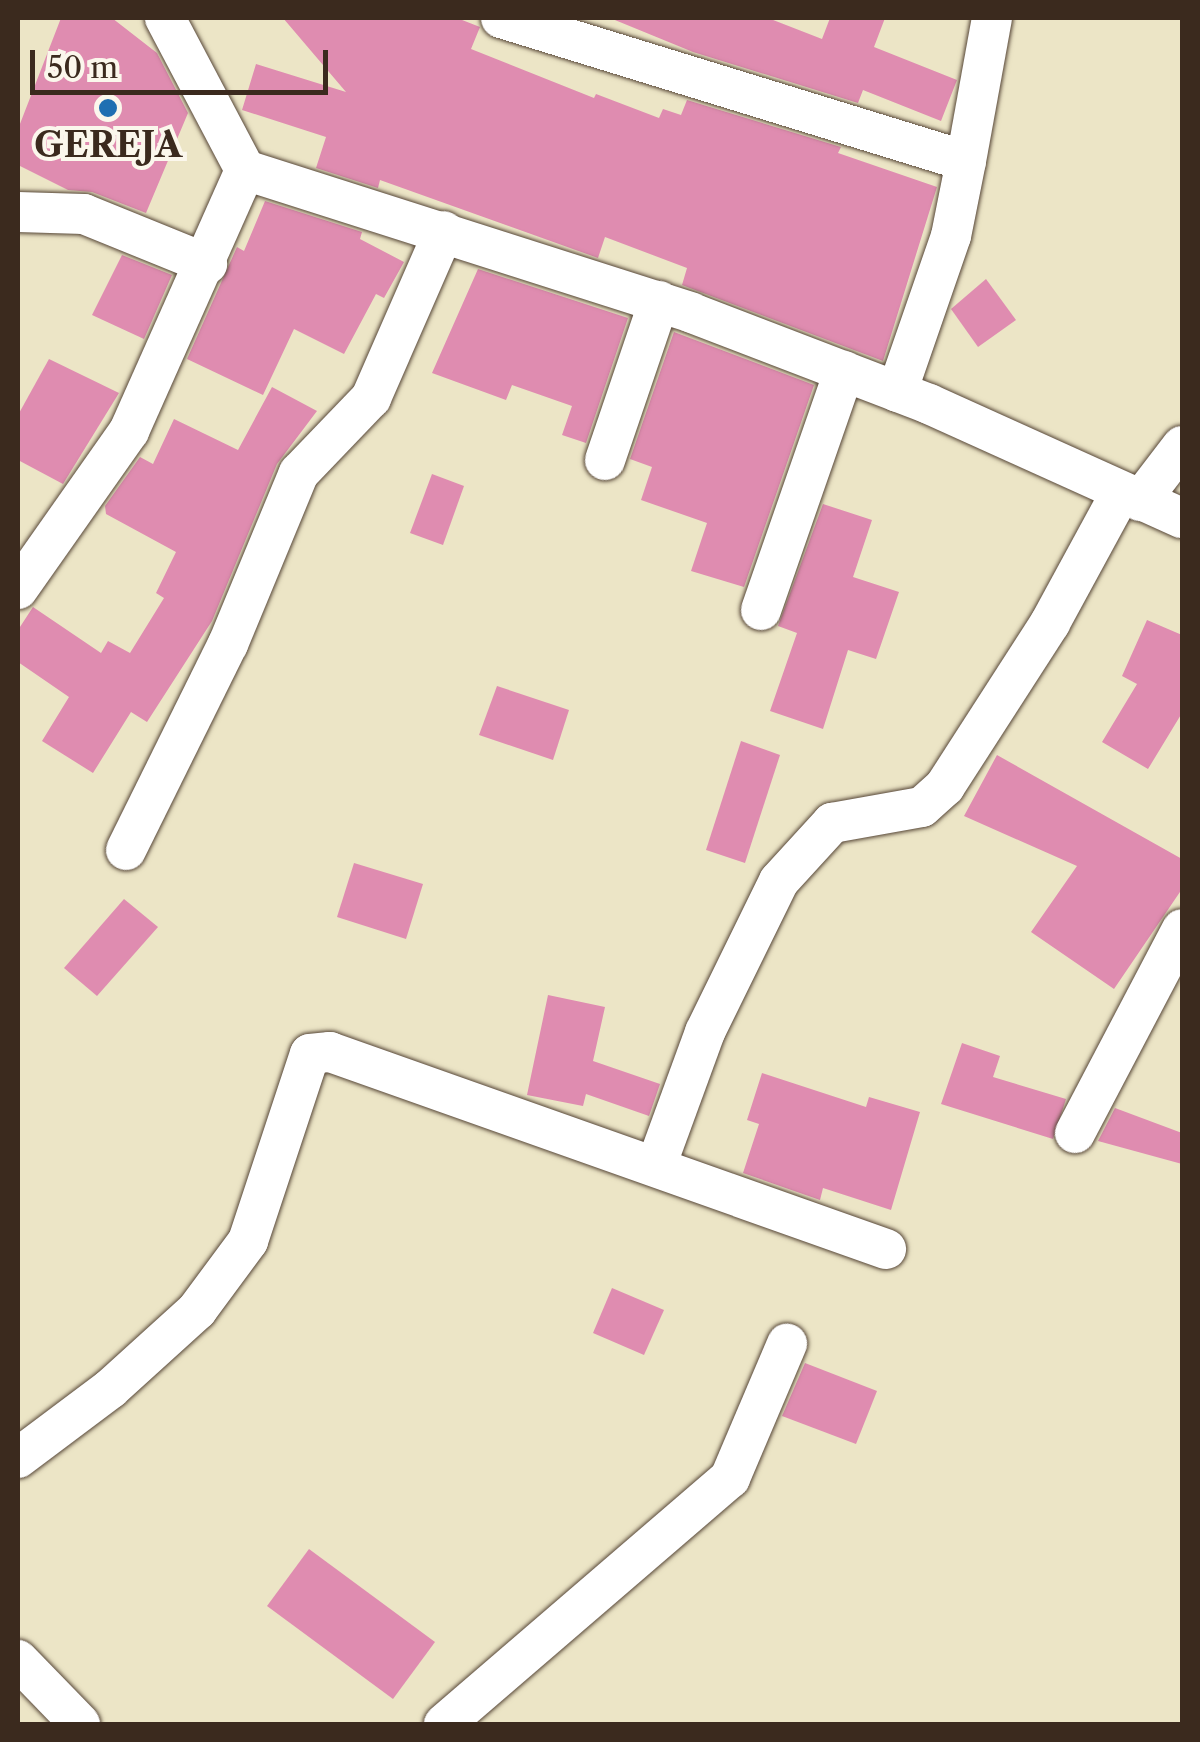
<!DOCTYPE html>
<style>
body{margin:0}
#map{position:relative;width:1200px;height:1742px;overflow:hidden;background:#ece5c6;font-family:"Libre Caslon Text",serif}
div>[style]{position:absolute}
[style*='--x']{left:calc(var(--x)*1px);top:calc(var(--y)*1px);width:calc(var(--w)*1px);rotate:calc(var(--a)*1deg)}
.building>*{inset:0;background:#df8cb0}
.roads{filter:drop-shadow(0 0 2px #564637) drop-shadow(0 0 2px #564637)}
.minor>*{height:40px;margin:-20px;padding:0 20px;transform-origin:20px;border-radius:20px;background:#fff}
.dots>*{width:28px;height:28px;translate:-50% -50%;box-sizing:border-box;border:5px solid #fbf7ec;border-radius:50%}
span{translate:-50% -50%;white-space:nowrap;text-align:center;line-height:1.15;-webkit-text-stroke:8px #fbf7ec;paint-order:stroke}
.poi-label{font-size:35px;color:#3b2a1e;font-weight:700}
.frame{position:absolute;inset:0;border:20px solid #3b2a1e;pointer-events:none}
.scale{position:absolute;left:30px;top:50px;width:298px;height:45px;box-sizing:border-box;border:5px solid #3b2a1e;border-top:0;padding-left:12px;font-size:30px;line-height:35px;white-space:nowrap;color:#3b2a1e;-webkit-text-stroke:8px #fbf7ec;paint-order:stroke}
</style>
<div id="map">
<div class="building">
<i style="clip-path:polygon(61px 18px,112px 18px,157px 53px,188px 113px,146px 213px,92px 192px,68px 190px,18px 165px,18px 129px)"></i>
<i style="clip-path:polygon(283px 18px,457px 18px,480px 27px,471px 49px,594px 98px,596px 94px,659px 118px,663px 109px,681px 115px,687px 100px,841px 147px,838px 153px,937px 187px,883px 361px,682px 285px,687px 268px,605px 237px,598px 258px,380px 180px,378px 188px,316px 168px,326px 137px,242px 110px,256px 64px,346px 92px)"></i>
<i style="clip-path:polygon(610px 18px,768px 18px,822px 39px,830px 18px,885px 18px,874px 47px,957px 80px,941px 121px,863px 90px,858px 103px,693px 52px)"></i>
<i style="clip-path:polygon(265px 201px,362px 232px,360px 239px,404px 262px,384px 298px,376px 294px,344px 354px,294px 329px,263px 395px,187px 359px,237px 247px,244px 251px)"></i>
<i style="clip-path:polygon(122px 255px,172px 275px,144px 339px,92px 315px)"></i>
<i style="clip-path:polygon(478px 269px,628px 318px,586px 443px,562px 435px,572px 406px,512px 385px,506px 400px,432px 373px)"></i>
<i style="clip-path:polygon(986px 279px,1016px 320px,978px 347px,951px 309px)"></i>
<i style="clip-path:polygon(674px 332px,814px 385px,744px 587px,691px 571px,707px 523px,641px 500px,652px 467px,630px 459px)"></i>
<i style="clip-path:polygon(49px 359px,119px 393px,63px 484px,18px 460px,18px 415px)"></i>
<i style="clip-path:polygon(272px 387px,317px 411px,277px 464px,212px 621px,147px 722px,131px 712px,93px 773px,42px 741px,69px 697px,18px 662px,18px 630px,33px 607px,101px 653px,108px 641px,130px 653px,164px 598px,156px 593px,176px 552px,106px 514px,105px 506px,140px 457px,153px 464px,174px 419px,238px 450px)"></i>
<i style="clip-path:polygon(432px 474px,464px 486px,443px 545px,410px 533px)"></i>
<i style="clip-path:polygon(823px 504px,872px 520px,853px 577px,899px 592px,876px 659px,848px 650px,823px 729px,770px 711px,797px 633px,778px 626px)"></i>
<i style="clip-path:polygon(1147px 620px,1182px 635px,1182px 713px,1148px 769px,1102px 742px,1137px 684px,1122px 676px)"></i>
<i style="clip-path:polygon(497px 686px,569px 710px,553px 760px,479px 735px)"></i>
<i style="clip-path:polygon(741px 741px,780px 755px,745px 863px,706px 850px)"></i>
<i style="clip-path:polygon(997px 755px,1182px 859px,1182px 889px,1114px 989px,1031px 932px,1077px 866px,964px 816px)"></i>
<i style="clip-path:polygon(354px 863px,423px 884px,406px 939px,337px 917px)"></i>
<i style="clip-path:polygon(124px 899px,158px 927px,97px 996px,64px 968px)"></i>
<i style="clip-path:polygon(548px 995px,605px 1007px,593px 1061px,660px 1084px,649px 1116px,586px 1094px,583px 1106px,527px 1095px)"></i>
<i style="clip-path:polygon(962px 1043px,1000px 1056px,993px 1077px,1066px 1099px,1053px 1139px,941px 1104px)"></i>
<i style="clip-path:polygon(762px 1073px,866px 1107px,869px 1097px,920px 1112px,891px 1210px,823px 1188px,820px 1200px,743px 1173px,759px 1124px,747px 1120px)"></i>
<i style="clip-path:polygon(1115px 1108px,1182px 1133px,1182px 1164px,1098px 1141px)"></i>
<i style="clip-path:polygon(612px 1288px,664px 1310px,644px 1355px,593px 1333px)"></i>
<i style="clip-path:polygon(805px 1363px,877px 1391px,856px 1444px,782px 1416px)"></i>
<i style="clip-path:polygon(309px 1549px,435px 1642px,393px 1699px,267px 1606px)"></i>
</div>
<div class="roads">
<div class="minor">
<i style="--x:165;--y:18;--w:172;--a:62.2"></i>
<i style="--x:501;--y:18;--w:486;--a:17.1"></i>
<i style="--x:966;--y:161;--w:76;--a:101.3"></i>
<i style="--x:951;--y:236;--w:165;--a:109.1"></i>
<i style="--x:966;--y:161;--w:145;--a:-79.7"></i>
<i style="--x:18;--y:212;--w:66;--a:1.7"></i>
<i style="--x:84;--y:214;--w:133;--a:22.1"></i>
<i style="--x:605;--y:460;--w:168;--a:-71.2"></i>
<i style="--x:1140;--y:501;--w:69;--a:-52.6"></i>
<i style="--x:18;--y:589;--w:193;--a:-54.9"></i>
<i style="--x:129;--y:431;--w:286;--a:-66"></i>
<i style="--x:245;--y:170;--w:469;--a:17.7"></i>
<i style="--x:692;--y:313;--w:254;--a:21"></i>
<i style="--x:929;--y:404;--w:277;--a:24.3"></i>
<i style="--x:761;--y:610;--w:253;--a:-70.8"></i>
<i style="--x:126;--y:850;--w:230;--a:-63.7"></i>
<i style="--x:228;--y:644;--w:185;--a:-67.5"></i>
<i style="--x:299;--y:473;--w:104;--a:-46.2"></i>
<i style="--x:371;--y:398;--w:182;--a:-66.4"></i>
<i style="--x:1075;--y:1133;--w:230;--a:-62.3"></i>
<i style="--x:656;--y:1166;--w:143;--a:-69.9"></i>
<i style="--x:705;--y:1032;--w:168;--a:-63.9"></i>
<i style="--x:779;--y:881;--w:79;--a:-47.6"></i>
<i style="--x:832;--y:823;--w:91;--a:-10.1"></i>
<i style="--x:922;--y:807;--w:31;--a:-42"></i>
<i style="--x:945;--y:786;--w:194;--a:-57.2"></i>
<i style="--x:1050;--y:623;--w:149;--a:-61.5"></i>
<i style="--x:18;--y:1458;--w:115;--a:-36.9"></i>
<i style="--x:110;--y:1389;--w:118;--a:-42.2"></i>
<i style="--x:197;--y:1310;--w:86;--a:-53.5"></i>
<i style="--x:248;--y:1241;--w:197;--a:-71.7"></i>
<i style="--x:310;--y:1054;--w:20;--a:-6"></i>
<i style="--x:330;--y:1052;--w:590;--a:19.51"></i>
<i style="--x:18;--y:1660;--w:89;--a:45.9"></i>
<i style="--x:444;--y:1724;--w:377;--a:-40.7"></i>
<i style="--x:730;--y:1478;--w:146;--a:-67"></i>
</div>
</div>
<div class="dots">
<i style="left:108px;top:108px;background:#1f6fb2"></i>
</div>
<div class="poi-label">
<span style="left:108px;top:145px">GEREJA</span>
</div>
<div class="frame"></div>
<div class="scale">50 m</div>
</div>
